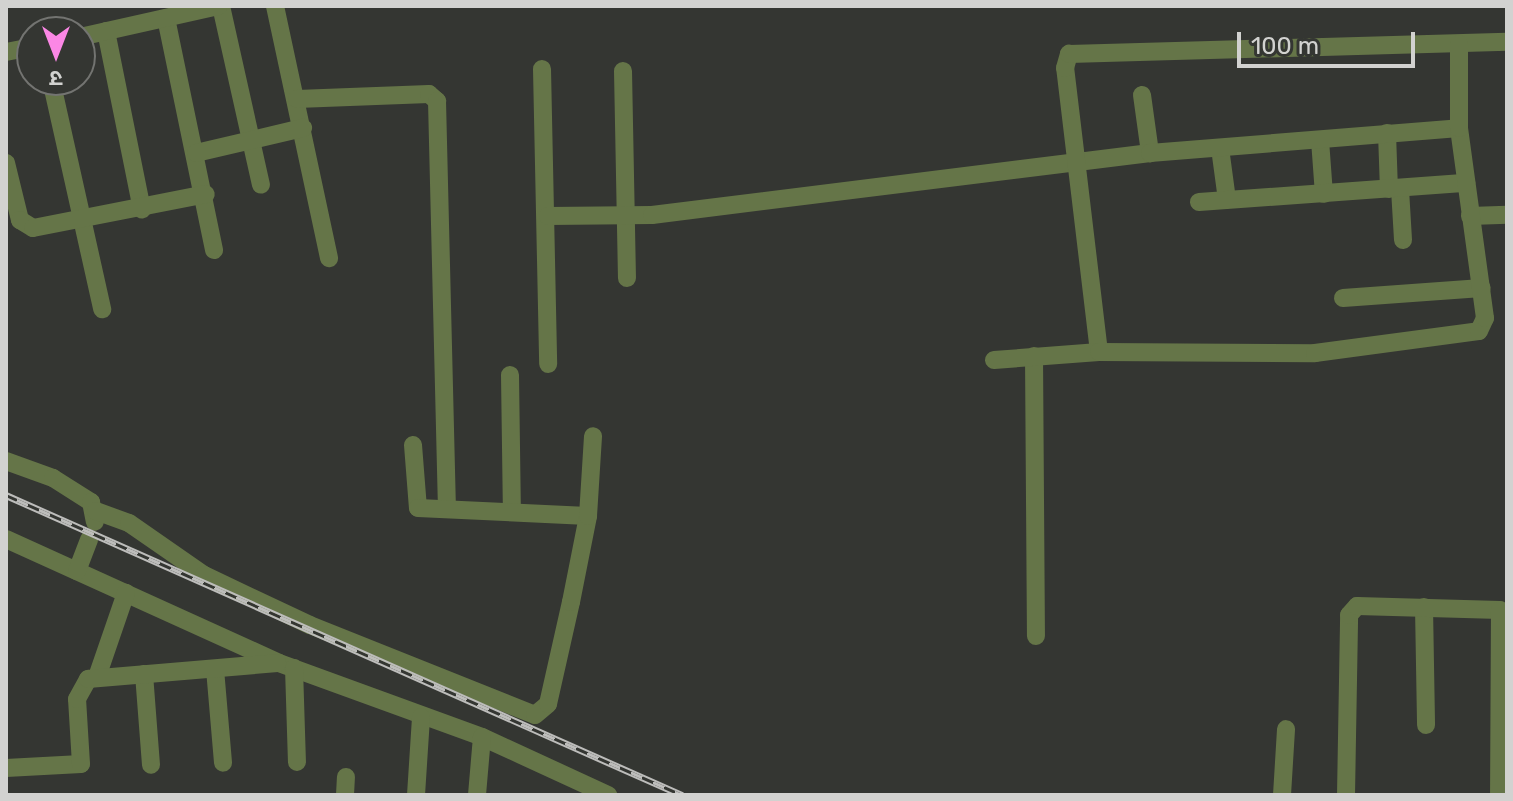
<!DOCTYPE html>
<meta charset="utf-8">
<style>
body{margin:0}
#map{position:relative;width:1513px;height:801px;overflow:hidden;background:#343632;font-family:Rubik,"Noto Sans Devanagari",sans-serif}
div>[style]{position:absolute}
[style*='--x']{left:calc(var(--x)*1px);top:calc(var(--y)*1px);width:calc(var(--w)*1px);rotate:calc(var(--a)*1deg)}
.minor>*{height:18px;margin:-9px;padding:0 9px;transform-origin:9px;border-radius:9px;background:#657548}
.rail>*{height:7px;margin-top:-3.5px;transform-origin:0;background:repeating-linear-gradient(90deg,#343632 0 12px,#bdbdbb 0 24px);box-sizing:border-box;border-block:2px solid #bdbdbb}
span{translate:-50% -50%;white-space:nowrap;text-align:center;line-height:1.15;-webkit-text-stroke:8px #343632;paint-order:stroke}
.frame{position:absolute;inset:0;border:8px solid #d2d2d0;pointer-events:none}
.north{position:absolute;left:16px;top:16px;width:80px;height:80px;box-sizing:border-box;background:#343632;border:2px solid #737471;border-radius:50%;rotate:180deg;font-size:22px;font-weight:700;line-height:32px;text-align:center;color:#d2d2d0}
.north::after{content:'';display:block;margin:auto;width:28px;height:36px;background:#fb87e5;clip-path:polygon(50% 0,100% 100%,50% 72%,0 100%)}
.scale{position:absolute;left:1237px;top:32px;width:178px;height:36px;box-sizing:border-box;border:4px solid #d2d2d0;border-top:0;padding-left:10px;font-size:24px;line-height:28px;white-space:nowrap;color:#d2d2d0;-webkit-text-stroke:6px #343632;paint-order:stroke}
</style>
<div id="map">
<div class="minor">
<i style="--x:221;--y:6;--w:183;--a:77.4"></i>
<i style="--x:275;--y:6;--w:258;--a:77.9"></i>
<i style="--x:166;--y:18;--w:237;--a:78.3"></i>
<i style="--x:106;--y:31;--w:182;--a:78.6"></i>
<i style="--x:80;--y:37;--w:142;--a:-12.6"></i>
<i style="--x:6;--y:52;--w:26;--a:-11"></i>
<i style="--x:542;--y:69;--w:295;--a:88.8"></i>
<i style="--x:623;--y:71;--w:207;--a:88.9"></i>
<i style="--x:51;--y:80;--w:235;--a:77.4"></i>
<i style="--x:1142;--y:95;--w:59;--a:82.1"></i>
<i style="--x:297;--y:99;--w:132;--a:-2.2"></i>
<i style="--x:429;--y:94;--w:11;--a:41"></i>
<i style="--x:437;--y:101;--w:407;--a:88.6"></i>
<i style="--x:1387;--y:133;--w:56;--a:88"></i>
<i style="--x:1320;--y:140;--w:54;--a:85.8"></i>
<i style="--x:1220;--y:148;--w:52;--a:82.3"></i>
<i style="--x:196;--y:153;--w:110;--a:-13.2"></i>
<i style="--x:6;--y:163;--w:59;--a:76.2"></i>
<i style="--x:20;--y:220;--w:15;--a:32"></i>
<i style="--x:33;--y:228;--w:176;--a:-11.1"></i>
<i style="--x:1400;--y:189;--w:51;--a:86.6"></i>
<i style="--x:1199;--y:202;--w:268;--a:-4.1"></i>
<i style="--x:548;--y:216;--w:104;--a:-0.6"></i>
<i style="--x:652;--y:215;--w:502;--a:-7.1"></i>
<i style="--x:1150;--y:153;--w:310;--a:-4.6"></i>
<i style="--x:1470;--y:216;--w:37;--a:-2"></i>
<i style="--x:1343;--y:298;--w:139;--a:-4.1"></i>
<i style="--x:1099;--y:352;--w:286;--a:-96.8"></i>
<i style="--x:1065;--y:68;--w:15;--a:-74"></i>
<i style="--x:1069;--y:54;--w:438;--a:-1.6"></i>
<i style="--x:1034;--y:356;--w:280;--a:89.6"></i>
<i style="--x:994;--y:360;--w:105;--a:-4.4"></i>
<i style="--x:1099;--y:352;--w:216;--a:0.3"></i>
<i style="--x:1315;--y:353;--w:165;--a:-7.6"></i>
<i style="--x:1479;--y:331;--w:14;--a:-65"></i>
<i style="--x:1485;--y:318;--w:192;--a:-97.8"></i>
<i style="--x:1459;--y:128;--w:84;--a:-90"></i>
<i style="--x:510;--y:375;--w:137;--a:89.2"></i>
<i style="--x:413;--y:445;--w:63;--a:85.5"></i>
<i style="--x:418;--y:508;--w:170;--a:2.7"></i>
<i style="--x:6;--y:461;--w:50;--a:19.9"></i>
<i style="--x:53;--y:478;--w:45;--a:32.3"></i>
<i style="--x:91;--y:502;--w:20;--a:79"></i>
<i style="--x:96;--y:511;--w:35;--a:20"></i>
<i style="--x:129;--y:523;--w:91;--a:34.7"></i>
<i style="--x:204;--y:575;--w:117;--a:25.3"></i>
<i style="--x:310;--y:625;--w:242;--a:21.8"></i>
<i style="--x:535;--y:715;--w:17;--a:-40"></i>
<i style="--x:548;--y:704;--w:105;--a:-77.3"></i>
<i style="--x:571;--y:602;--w:88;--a:-78.8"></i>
<i style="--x:588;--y:516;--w:80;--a:-86.4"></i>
<i style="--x:6;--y:539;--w:300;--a:24.4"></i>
<i style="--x:279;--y:663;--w:216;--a:20"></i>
<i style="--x:482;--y:737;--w:139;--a:24.7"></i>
<i style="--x:77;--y:571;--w:34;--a:-69"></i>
<i style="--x:1424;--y:607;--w:118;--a:89"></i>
<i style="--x:294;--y:668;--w:94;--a:88.2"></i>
<i style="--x:215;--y:669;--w:94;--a:85.1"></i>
<i style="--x:144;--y:674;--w:91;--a:85.6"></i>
<i style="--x:97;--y:677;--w:89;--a:-71"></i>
<i style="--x:6;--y:768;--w:75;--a:-3.1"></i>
<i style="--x:81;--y:764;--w:65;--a:-93.5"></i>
<i style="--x:77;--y:699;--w:23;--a:-61"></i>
<i style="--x:88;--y:679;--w:190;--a:-4.8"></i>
<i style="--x:345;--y:795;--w:18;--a:-87"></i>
<i style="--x:416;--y:795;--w:78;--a:-86.3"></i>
<i style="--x:477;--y:795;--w:58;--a:-85.1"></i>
<i style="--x:1282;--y:795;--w:66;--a:-86.5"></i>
<i style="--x:1346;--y:795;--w:180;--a:-89"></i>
<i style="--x:1349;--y:615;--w:12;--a:-48"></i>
<i style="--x:1357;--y:606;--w:143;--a:1.6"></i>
<i style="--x:1500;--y:610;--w:185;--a:90.3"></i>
</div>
<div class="rail">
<i style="--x:6;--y:495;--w:740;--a:23.93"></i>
</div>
<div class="frame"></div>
<div class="north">उ</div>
<div class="scale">100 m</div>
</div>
